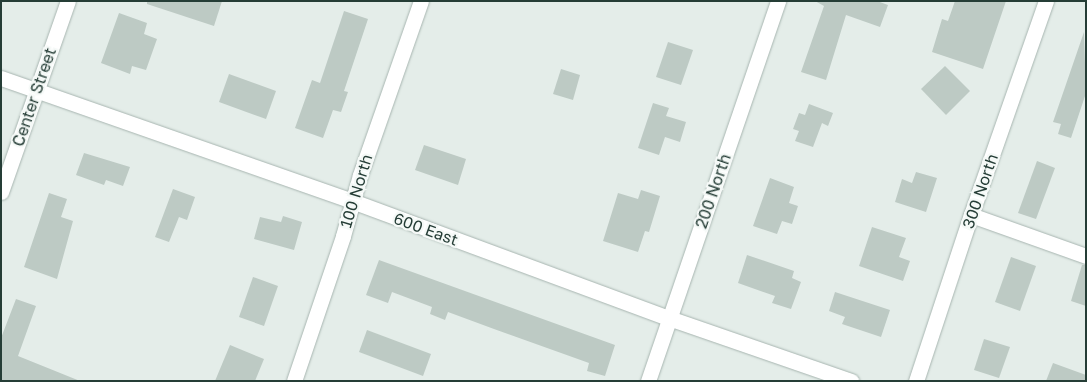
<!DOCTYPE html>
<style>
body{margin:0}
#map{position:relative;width:1087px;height:382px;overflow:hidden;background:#e4ede9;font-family:"Golos Text",sans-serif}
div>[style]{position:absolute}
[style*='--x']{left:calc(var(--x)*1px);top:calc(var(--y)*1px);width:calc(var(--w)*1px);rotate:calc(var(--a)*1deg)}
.building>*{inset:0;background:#bdcac4}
.roads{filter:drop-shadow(0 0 1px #a7b5b0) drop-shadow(0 0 1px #a7b5b0)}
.minor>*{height:15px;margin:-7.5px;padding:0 7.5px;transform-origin:7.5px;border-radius:7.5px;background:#fff}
span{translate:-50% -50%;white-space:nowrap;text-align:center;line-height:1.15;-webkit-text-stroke:4.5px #f5f9f7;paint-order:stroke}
.street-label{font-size:16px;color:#253d36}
.frame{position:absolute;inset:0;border:2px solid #253d36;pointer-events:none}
</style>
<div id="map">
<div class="building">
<i style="clip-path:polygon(147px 1px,222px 1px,214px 26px,147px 4px)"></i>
<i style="clip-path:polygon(815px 1px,877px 1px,888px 5px,880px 27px,846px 15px,826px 80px,801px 72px,824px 6px)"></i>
<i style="clip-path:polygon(955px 1px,1006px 1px,983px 69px,932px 52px,942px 19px,948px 21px)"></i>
<i style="clip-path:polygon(344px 11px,368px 19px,344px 91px,348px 92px,341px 112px,333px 110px,323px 138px,295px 128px,312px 80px,320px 83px)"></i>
<i style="clip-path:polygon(119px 13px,147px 23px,144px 34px,157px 39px,146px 70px,132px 66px,130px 74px,101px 63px)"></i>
<i style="clip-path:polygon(1084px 32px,1086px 93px,1071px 138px,1058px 134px,1061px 124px,1053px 122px)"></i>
<i style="clip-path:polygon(668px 42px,693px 50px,681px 85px,656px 77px)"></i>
<i style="clip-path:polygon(945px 66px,970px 91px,946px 115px,921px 89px)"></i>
<i style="clip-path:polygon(561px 69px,580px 75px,573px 100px,553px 94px)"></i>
<i style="clip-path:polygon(229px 74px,276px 91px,266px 119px,219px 102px)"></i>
<i style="clip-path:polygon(653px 103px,669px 108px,666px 116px,686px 122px,680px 142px,665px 137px,659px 155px,638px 148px)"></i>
<i style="clip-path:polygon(809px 104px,833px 113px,828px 126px,822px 123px,813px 147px,795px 141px,799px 131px,793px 129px,799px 113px,805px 115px)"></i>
<i style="clip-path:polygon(424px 145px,466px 159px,458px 185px,415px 170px)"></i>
<i style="clip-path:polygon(84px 153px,130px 167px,123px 186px,106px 180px,104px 185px,76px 175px)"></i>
<i style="clip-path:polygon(1037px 161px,1055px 168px,1036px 219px,1018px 213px)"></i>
<i style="clip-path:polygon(916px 172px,937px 178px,926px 212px,895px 202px,902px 179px,912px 183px)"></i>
<i style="clip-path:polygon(770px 178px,794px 187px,789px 203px,798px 206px,792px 224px,782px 221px,777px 234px,753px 226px)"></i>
<i style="clip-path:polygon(173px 189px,195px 197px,187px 220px,179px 217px,169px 242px,155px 237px)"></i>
<i style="clip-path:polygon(641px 190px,660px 196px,649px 232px,645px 231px,638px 252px,603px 241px,618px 193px,638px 199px)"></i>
<i style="clip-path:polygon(49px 193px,67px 199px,61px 217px,73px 221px,57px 279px,24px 267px)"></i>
<i style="clip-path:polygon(283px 216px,302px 222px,294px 250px,254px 239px,260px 217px,281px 222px)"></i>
<i style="clip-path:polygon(872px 227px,906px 238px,899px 257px,910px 261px,903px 281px,859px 266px)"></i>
<i style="clip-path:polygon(747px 255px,794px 271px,792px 278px,801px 282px,791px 309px,772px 303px,775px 296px,738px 283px)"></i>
<i style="clip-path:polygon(1011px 257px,1036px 266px,1020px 311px,995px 302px)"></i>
<i style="clip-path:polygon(379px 260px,615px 345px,605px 376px,587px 371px,589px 363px,494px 329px,448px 312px,445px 320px,430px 314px,432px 307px,392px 292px,388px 303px,366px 295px)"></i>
<i style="clip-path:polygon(1082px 265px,1086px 265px,1086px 306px,1071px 301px)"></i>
<i style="clip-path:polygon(253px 277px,278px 286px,264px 326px,239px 317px)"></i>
<i style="clip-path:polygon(835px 292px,890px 310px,881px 337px,842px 324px,845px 317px,829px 311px)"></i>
<i style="clip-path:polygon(16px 299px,36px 306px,18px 356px,80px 381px,1px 381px,1px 338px)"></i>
<i style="clip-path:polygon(367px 330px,431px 354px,423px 376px,359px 352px)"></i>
<i style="clip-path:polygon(984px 339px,1010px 347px,999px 378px,974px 370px)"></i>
<i style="clip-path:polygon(230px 345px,264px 359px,255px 381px,215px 381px)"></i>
<i style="clip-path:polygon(1053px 363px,1086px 375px,1086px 381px,1046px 381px)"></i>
</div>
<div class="roads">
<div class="minor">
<i style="--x:1;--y:78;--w:372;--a:19.3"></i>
<i style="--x:352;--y:201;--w:338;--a:20.3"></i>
<i style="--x:669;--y:318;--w:193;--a:19.1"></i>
<i style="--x:1;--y:192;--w:202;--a:-70.7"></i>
<i style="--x:971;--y:215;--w:122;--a:19.6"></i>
<i style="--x:294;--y:381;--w:153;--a:-71.3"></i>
<i style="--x:343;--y:236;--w:63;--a:-74.4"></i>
<i style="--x:360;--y:175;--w:184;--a:-70.7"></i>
<i style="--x:648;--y:381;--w:402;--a:-71.1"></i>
<i style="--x:916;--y:381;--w:175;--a:-71.7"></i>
<i style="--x:971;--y:215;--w:227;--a:-70.7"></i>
</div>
</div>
<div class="street-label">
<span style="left:34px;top:97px;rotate:-71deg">Center Street</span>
<span style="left:356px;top:191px;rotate:-73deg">100 North</span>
<span style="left:713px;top:191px;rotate:-71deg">200 North</span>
<span style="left:980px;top:191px;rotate:-71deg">300 North</span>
<span style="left:426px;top:229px;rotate:20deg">600 East</span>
</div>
<div class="frame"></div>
</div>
